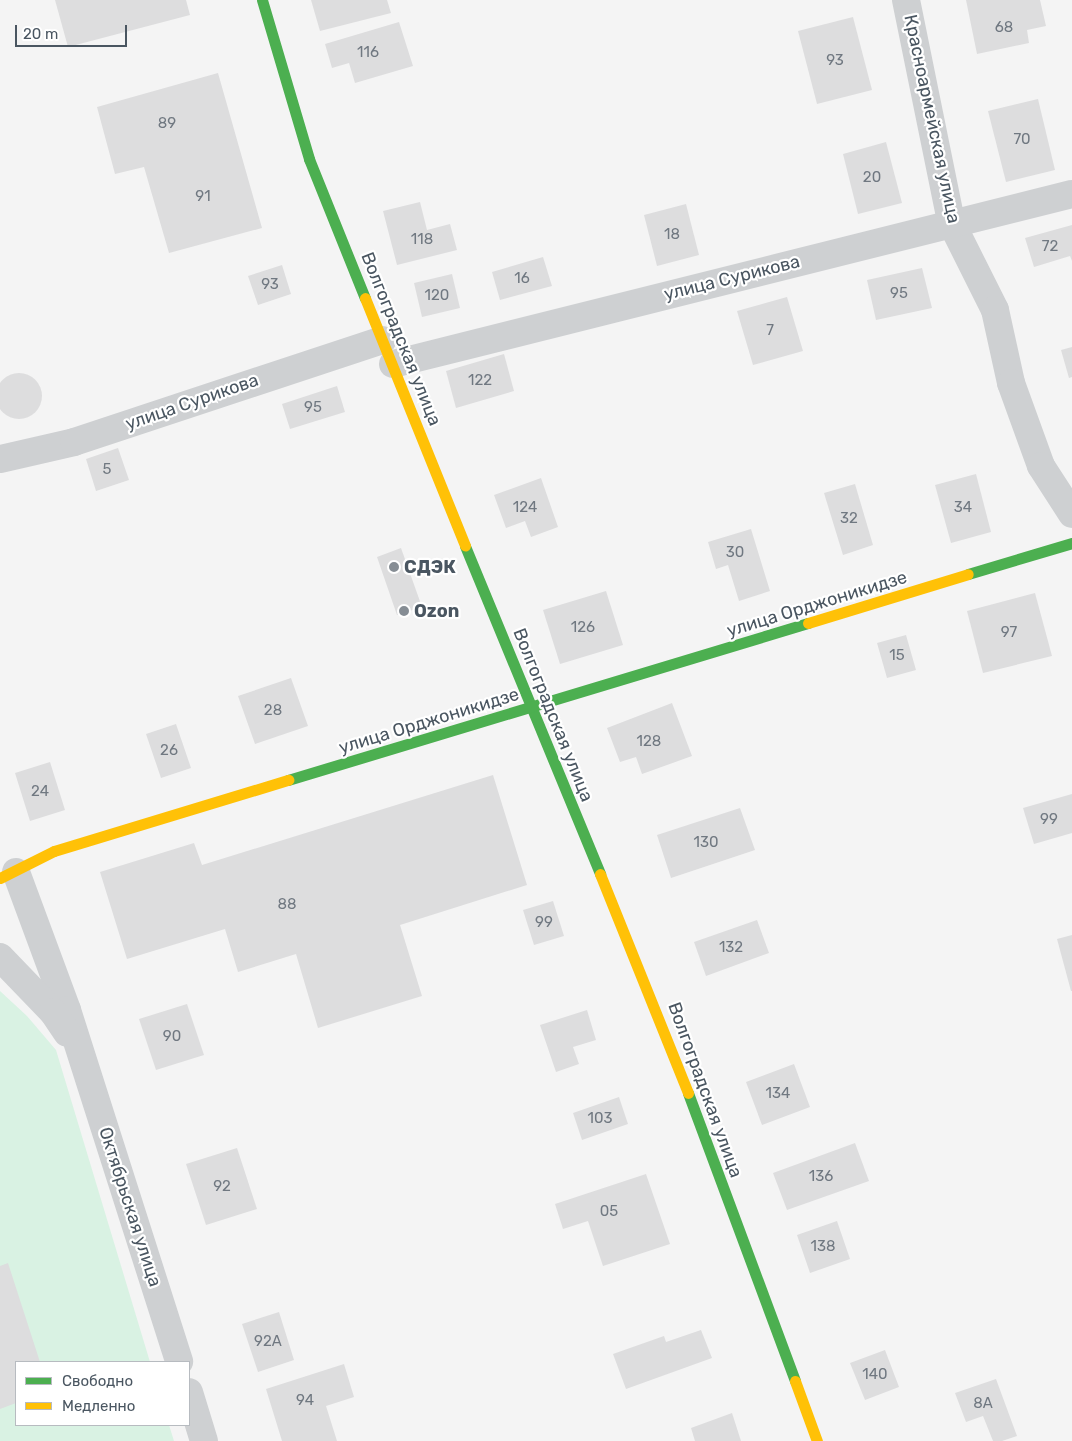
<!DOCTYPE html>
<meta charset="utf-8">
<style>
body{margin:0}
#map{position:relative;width:1072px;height:1441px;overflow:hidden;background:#f4f4f4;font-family:Rubik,sans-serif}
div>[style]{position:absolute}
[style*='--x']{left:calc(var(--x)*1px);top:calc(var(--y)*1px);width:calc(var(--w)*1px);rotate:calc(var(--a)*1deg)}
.green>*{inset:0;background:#d9f2e3}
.building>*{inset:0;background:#ddddde}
.round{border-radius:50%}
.street>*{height:28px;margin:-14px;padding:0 14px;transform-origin:14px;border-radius:14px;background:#ced0d2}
.fast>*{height:11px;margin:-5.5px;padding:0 5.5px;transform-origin:5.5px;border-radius:5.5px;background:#4caf50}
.slow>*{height:11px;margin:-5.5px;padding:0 5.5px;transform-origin:5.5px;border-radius:5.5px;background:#ffc107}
.dots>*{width:14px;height:14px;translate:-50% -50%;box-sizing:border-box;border:2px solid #fff;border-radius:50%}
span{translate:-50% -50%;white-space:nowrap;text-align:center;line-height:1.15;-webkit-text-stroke:4.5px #fff;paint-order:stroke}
.number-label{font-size:15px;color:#707881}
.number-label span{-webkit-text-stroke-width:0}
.street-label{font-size:18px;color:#4a5661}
.poi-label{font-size:18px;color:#4a5661;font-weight:700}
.left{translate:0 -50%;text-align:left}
.legend{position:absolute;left:15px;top:1361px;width:175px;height:65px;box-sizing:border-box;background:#fff;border:1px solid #b7bbc0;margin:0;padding:6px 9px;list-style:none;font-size:15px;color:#4a5661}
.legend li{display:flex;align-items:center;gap:10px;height:25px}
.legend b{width:25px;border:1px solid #b7bbc0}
.scale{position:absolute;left:15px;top:25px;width:112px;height:22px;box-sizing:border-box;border:2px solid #4a5661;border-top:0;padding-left:6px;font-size:15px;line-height:18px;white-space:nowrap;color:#4a5661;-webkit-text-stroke:4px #fff;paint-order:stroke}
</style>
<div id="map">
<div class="green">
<i style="clip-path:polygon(0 991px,27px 1016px,56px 1050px,150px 1362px,16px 1362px,16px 1425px,169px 1425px,174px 1441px,0 1441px)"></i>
</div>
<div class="building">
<i style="clip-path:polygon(55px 0,186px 0,190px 15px,68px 47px)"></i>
<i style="clip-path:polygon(311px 0,387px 0,391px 13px,320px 31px)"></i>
<i style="clip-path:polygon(966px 0,1040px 0,1046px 26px,1027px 30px,1029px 43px,977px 54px)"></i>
<i style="clip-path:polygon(853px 17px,872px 90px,817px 104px,798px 31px)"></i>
<i style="clip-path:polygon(399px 22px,413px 66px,355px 83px,349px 63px,332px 68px,325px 44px)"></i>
<i style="clip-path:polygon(218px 73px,262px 228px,169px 253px,144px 167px,115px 174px,97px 107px)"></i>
<i style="clip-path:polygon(1038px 99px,1055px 170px,1006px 182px,988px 111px)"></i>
<i style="clip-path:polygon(886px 142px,902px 203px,858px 214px,843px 154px)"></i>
<i style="clip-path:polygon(420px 202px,427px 230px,450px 224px,457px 250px,397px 265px,383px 211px)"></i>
<i style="clip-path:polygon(686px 204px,699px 255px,657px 266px,644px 215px)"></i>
<i style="clip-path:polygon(1072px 225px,1072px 261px,1070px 256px,1034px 267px,1025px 238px)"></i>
<i style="clip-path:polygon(543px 257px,552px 286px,500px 300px,492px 272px)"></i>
<i style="clip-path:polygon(282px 265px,291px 294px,258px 305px,248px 276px)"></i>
<i style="clip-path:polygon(922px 268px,932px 308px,876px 320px,867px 280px)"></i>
<i style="clip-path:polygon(452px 274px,460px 308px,422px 317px,414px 283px)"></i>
<i style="clip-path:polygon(787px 297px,803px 351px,753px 365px,737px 311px)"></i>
<i style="clip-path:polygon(1072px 347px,1072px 377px,1069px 378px,1061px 350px)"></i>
<i style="clip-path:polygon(504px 354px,514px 391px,456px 408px,446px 371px)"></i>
<i class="round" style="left:-4px;top:373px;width:46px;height:46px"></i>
<i style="clip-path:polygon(337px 386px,345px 412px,290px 429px,282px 404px)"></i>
<i style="clip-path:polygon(118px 448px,129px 480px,96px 491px,86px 459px)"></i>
<i style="clip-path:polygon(976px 474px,991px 532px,951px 543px,935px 485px)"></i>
<i style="clip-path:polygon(541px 478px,558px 527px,531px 537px,525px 521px,506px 528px,494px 495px)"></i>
<i style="clip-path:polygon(855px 484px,873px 545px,843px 555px,824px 493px)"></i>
<i style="clip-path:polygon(751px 529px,770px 591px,739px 601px,728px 565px,716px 569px,708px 542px)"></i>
<i style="clip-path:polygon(401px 548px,422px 607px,397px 615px,377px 557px)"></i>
<i style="clip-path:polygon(606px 591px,623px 645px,560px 664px,543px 610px)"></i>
<i style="clip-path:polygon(1035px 593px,1052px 656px,983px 673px,967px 611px)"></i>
<i style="clip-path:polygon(906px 635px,916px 670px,887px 678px,877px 643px)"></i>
<i style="clip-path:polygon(291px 678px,308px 726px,255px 744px,238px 696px)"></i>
<i style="clip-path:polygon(672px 703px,692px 756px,642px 774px,636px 757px,620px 762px,607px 728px)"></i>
<i style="clip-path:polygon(176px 724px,191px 768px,161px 778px,146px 734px)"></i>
<i style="clip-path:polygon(50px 762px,65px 810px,30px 821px,15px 773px)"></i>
<i style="clip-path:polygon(493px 775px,527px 885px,400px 925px,422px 996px,318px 1028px,296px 954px,238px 972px,225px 929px,127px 959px,100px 872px,194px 843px,202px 865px)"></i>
<i style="clip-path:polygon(1072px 794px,1072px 833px,1034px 844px,1023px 808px)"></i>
<i style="clip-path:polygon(740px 808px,755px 850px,671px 878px,657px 835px)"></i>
<i style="clip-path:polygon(553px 901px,564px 936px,534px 945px,523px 910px)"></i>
<i style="clip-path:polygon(757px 920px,769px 953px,706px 976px,694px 942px)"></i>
<i style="clip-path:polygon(1072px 935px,1072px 991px,1071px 991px,1057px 939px)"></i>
<i style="clip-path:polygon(187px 1004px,204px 1055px,156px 1070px,139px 1019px)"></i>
<i style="clip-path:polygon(587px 1010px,596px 1040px,573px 1047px,579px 1064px,556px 1072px,540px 1025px)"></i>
<i style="clip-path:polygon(794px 1064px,810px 1107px,762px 1125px,746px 1082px)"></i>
<i style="clip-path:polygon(619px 1097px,628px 1124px,582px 1140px,573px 1113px)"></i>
<i style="clip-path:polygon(855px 1143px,869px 1181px,787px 1210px,773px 1173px)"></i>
<i style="clip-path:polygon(237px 1148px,257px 1209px,206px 1225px,186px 1164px)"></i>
<i style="clip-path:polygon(646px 1174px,670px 1244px,603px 1266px,588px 1221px,563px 1229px,555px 1204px)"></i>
<i style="clip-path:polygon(837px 1221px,850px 1259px,810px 1273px,797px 1235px)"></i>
<i style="clip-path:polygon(8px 1263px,40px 1362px,16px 1362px,16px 1403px,0 1409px,0 1266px)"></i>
<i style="clip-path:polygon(279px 1312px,294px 1360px,258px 1372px,242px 1324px)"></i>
<i style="clip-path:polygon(701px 1330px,712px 1358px,626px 1389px,613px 1354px,664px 1336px,666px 1342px)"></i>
<i style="clip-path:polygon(885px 1350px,899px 1387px,865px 1400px,850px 1363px)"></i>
<i style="clip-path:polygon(344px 1364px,354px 1397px,326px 1406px,337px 1441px,282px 1441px,266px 1389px)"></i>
<i style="clip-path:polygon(996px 1379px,1017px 1436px,1002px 1441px,993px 1441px,983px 1416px,966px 1422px,955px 1393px)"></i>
<i style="clip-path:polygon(732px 1413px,741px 1441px,695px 1441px,691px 1428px)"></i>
</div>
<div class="street">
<i style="--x:906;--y:0;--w:227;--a:78.5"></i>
<i style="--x:951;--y:222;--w:98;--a:63.4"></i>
<i style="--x:995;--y:310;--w:75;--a:77.6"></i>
<i style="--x:1011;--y:383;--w:88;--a:70.1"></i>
<i style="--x:1041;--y:466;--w:57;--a:57.1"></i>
<i style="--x:393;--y:364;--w:700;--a:-14.06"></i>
<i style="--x:0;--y:459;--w:76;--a:-12.9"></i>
<i style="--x:74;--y:442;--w:325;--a:-18.3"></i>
<i style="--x:16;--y:872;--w:147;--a:69.7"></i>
<i style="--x:67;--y:1010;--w:369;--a:72.3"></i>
<i style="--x:0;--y:957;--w:76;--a:46.1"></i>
<i style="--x:53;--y:1012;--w:25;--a:56"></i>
<i style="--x:189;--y:1392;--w:51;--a:73"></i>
</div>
<div class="fast">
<i style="--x:262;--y:0;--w:166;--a:73.5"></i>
<i style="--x:309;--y:159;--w:150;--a:68.1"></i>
<i style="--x:465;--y:546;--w:355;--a:67.6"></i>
<i style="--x:968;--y:574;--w:109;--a:-16.6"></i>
<i style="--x:288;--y:780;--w:543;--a:-16.8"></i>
<i style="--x:688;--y:1093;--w:307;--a:69.6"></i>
</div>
<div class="slow">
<i style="--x:365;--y:298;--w:267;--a:68"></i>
<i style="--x:808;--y:623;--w:167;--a:-17"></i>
<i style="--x:600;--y:874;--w:236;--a:68.1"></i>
<i style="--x:0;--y:878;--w:60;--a:-26.6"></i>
<i style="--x:54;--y:851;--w:245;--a:-16.9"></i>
<i style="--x:795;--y:1381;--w:64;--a:69.9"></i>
</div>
<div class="dots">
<i style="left:394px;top:567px;background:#868d94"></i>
<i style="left:404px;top:611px;background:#868d94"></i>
</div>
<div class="number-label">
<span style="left:1004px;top:28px">68</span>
<span style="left:368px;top:53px">116</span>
<span style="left:835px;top:61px">93</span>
<span style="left:167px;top:124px">89</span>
<span style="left:1022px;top:140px">70</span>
<span style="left:872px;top:178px">20</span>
<span style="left:203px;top:197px">91</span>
<span style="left:672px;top:235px">18</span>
<span style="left:422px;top:240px">118</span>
<span style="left:1050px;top:247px">72</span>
<span style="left:522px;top:279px">16</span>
<span style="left:270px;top:285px">93</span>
<span style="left:899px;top:294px">95</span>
<span style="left:437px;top:296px">120</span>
<span style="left:770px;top:331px">7</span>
<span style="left:480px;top:381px">122</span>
<span style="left:313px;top:408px">95</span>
<span style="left:107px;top:470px">5</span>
<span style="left:525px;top:508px">124</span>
<span style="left:963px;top:508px">34</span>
<span style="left:849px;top:519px">32</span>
<span style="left:735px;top:553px">30</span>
<span style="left:583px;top:628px">126</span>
<span style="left:1009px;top:633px">97</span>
<span style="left:897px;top:656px">15</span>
<span style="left:273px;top:711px">28</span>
<span style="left:649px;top:742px">128</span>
<span style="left:169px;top:751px">26</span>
<span style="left:40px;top:792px">24</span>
<span style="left:1049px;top:820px">99</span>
<span style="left:706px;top:843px">130</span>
<span style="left:287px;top:905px">88</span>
<span style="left:544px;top:923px">99</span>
<span style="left:731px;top:948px">132</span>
<span style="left:172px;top:1037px">90</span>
<span style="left:778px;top:1094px">134</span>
<span style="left:600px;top:1119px">103</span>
<span style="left:821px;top:1177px">136</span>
<span style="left:222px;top:1187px">92</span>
<span style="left:609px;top:1212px">05</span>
<span style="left:823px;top:1247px">138</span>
<span style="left:268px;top:1342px">92А</span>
<span style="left:875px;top:1375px">140</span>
<span style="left:305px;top:1401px">94</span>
<span style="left:983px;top:1404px">8А</span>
</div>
<div class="street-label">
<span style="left:932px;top:119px;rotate:78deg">Красноармейская улица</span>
<span style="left:732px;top:278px;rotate:-14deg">улица Сурикова</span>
<span style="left:401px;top:339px;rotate:68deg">Волгоградская улица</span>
<span style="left:192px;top:402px;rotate:-19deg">улица Сурикова</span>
<span style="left:817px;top:604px;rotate:-17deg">улица Орджоникидзе</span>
<span style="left:553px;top:715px;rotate:68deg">Волгоградская улица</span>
<span style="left:429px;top:721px;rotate:-17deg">улица Орджоникидзе</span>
<span style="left:705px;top:1090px;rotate:70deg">Волгоградская улица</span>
<span style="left:130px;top:1207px;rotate:72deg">Октябрьская улица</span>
</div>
<div class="poi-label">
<span class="left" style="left:404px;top:567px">СДЭК</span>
<span class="left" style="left:414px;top:611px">Ozon</span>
</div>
<ul class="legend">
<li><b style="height:6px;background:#4caf50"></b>Свободно</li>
<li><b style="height:6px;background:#ffc107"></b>Медленно</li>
</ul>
<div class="scale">20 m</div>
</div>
